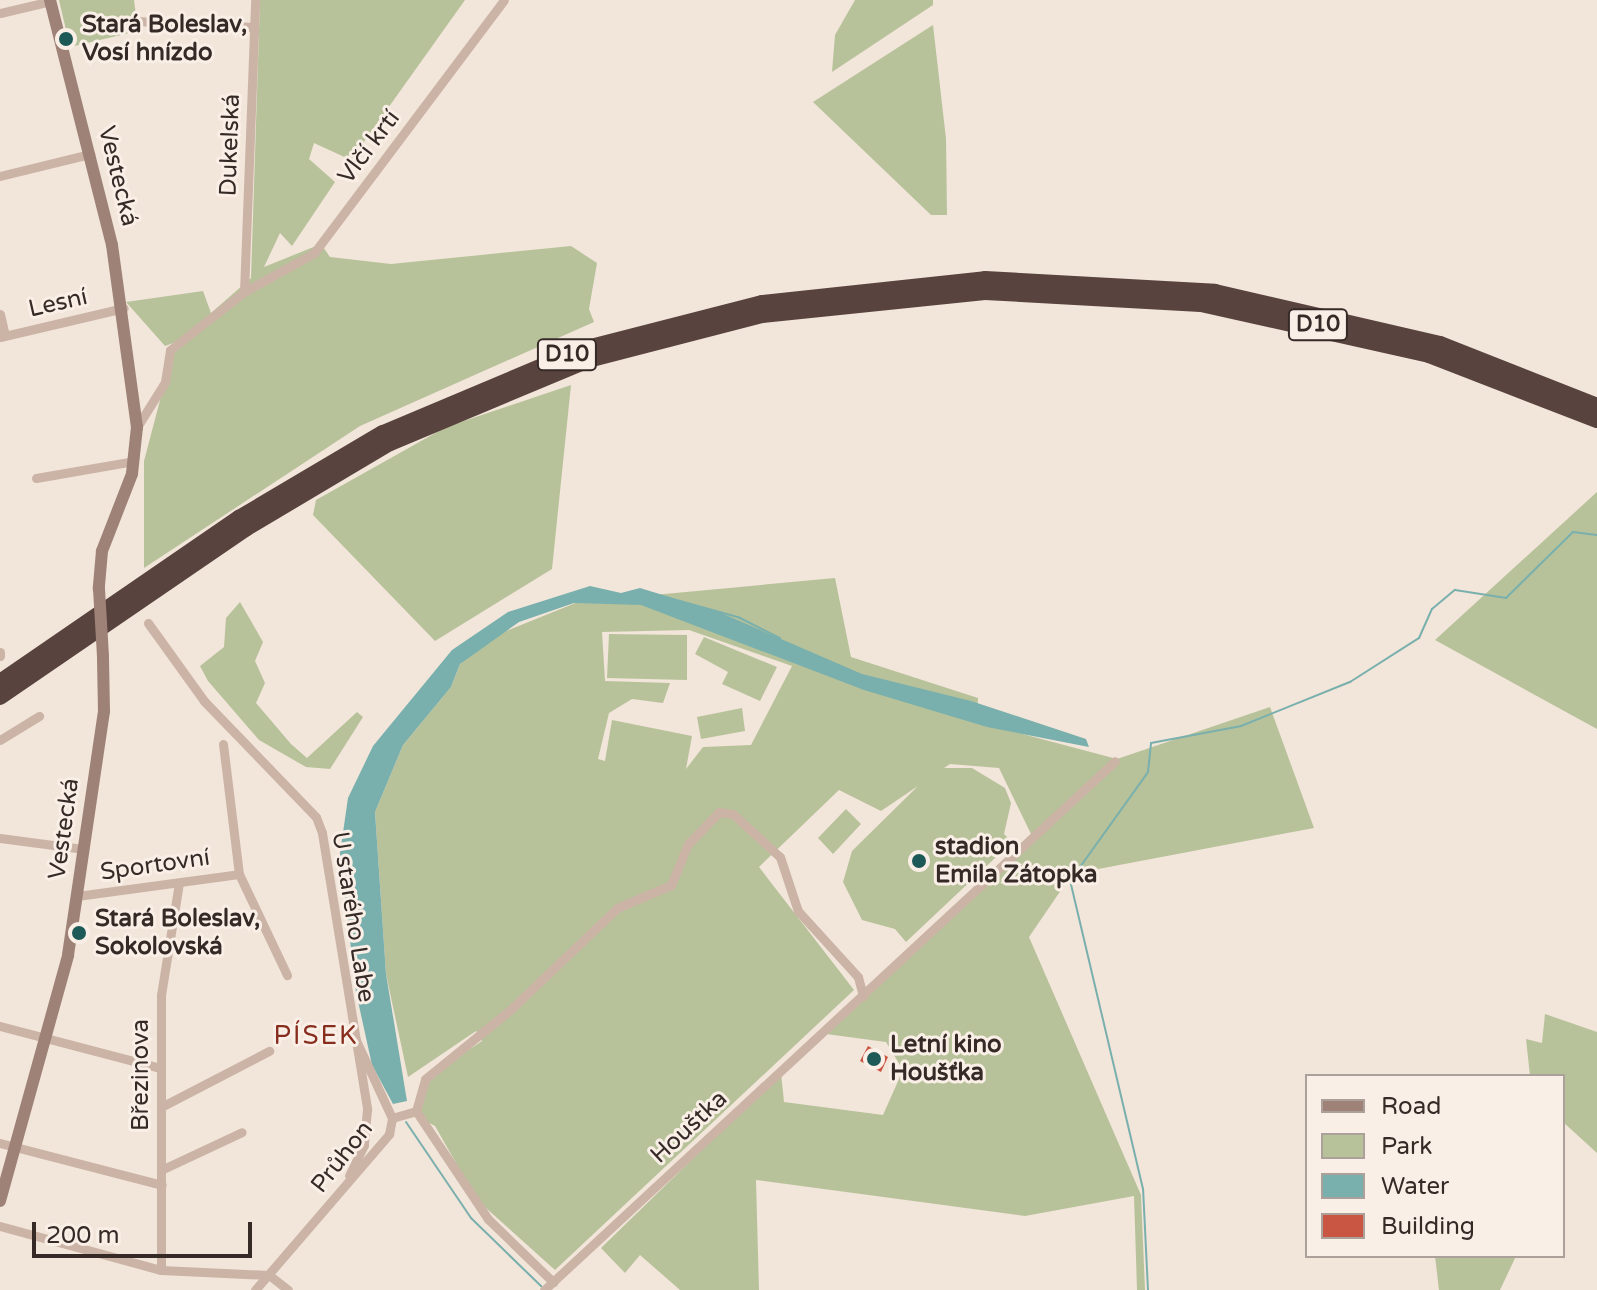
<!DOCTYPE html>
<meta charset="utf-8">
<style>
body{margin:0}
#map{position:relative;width:1597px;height:1290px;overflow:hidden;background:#f2e5da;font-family:"Varela Round",sans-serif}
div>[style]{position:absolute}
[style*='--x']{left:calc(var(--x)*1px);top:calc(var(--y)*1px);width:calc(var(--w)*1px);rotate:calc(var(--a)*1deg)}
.green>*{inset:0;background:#b8c29a}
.water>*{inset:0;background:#79b0ad}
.stream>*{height:2px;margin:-1px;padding:0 1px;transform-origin:1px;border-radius:1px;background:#79b0ad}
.building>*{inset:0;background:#c95642}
.street>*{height:9px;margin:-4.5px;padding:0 4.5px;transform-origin:4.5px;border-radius:4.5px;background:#cbb3a6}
.secondary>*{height:12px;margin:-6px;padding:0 6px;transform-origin:6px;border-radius:6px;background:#9e8277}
.highway>*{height:16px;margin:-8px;padding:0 8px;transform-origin:8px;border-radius:8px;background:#58433e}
.secondary-bridge>*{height:12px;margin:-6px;padding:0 6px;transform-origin:6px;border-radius:6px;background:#9e8277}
.dots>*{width:22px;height:22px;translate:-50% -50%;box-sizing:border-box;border:4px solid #faefe7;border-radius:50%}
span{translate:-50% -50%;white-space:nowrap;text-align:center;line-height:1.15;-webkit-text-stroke:6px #faefe7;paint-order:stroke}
.shield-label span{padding:2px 6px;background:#faefe7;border:2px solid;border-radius:6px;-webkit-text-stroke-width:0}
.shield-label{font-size:22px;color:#362a27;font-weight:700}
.poi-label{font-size:24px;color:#362a27;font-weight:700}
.left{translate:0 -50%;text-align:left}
.street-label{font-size:24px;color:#362a27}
.neighbourhood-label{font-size:26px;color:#872d1e;letter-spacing:2px}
.legend{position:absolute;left:1305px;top:1074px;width:260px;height:184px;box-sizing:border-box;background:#faefe7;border:2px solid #aca09a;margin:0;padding:10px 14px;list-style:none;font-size:24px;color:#362a27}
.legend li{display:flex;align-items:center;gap:16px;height:40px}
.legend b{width:40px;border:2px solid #aca09a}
.scale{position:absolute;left:32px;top:1222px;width:220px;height:36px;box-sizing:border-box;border:4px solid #362a27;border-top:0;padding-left:10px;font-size:24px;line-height:28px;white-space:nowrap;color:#362a27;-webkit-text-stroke:6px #faefe7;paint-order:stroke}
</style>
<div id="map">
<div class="green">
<i style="clip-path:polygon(59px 0,134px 0,138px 31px,70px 47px)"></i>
<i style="clip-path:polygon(260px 0,465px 0,351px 160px,314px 143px,309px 159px,335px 182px,292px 246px,280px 233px,264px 267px,321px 244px,330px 257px,391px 264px,571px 246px,597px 263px,589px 309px,594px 322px,360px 426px,144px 568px,144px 461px,173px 351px,184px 339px,165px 346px,126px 302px,203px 291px,211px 313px,251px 278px)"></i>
<i style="clip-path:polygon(855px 0,933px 0,933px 5px,832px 72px,835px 35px)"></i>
<i style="clip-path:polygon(933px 25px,946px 139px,947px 215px,931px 215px,813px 102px)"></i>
<i style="clip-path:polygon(571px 385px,552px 569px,435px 641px,313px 515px,316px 500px,446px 427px)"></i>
<i style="clip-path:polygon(1597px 492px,1597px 729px,1435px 640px)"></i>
<i style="clip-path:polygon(evenodd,835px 578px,851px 657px,978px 698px,977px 722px,1117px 759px,1270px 707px,1314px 828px,1072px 874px,1029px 937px,1141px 1195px,1145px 1290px,1137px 1290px,1134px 1196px,1025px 1216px,756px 1180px,759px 1290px,680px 1290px,640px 1255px,625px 1273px,601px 1248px,781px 1073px,784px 1102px,883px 1115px,903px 1070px,886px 1042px,826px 1034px,1031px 834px,999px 768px,950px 764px,944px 768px,972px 768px,1005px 788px,1011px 803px,1004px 834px,1012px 842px,906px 942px,895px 929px,862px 920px,843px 882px,852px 851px,918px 786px,881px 811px,839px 790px,759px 867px,854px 990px,555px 1270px,477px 1200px,435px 1126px,411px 1113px,430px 1076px,482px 1041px,476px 1031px,408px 1077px,386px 974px,375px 812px,403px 745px,451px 687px,460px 664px,494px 636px,578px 602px,835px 578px,689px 630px,792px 666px,751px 745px,703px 747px,686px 769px,692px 736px,612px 720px,605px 761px,598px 759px,609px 713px,632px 699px,663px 703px,670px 683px,605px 681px,602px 632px,689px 630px)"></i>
<i style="clip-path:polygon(240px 602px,263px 642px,255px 661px,265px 683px,256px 703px,291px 744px,307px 758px,357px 712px,363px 717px,330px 769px,306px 767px,259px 740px,208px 681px,200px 666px,224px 647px,226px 618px)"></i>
<i style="clip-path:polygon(609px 634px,687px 635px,687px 680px,607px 678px)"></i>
<i style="clip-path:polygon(704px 637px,777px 667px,760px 701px,722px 684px,728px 672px,695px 654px)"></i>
<i style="clip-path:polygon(742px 708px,745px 731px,701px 739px,697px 717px)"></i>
<i style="clip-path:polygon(846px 809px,861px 824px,833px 854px,818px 838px)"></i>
<i style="clip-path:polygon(1545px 1014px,1597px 1032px,1597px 1153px,1563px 1122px,1563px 1076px,1530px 1076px,1526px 1039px,1542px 1043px)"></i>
<i style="clip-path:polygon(1516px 1256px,1500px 1290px,1439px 1290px,1435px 1256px)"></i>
</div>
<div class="water">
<i style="clip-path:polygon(590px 586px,621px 593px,640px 588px,721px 613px,862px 674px,971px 701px,1086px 739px,1089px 747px,987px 727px,864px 690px,641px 605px,574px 603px,519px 622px,460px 664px,451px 687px,403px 745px,375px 812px,386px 974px,407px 1101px,393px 1104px,372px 1065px,356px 992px,340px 853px,348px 798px,373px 746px,452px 650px,508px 612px)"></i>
</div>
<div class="stream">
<i style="--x:644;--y:591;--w:98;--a:15.5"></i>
<i style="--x:738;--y:617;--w:47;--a:26.6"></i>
<i style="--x:406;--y:1122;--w:116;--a:55.9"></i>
<i style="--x:471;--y:1218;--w:98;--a:44.2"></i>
<i style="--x:1148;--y:1290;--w:101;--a:-92.8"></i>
<i style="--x:1143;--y:1189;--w:317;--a:-103.3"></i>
<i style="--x:1070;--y:881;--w:134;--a:-54.4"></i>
<i style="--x:1148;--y:772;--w:29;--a:-84"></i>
<i style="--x:1151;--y:743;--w:92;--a:-10.7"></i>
<i style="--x:1241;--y:726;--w:118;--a:-22"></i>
<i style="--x:1350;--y:682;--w:82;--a:-32.5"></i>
<i style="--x:1419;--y:638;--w:32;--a:-66"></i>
<i style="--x:1432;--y:609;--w:30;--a:-40"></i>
<i style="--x:1455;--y:590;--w:52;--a:8.9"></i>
<i style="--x:1506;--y:598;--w:94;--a:-44.6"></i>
<i style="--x:1573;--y:532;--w:24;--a:7"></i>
</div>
<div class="building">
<i style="clip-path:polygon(868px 1046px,888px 1057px,881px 1072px,860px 1061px)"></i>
</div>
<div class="street">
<i style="--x:0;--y:13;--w:52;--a:-13.2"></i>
<i style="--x:136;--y:21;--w:118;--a:2.9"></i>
<i style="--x:0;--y:176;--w:93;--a:-13.7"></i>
<i style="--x:244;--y:292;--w:292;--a:-87.8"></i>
<i style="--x:0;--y:314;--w:22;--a:77"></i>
<i style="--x:0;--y:337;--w:127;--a:-13.2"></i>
<i style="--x:137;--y:427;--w:53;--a:-58.1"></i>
<i style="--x:165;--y:382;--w:32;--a:-81"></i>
<i style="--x:170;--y:350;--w:94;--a:-38.1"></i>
<i style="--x:244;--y:292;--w:80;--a:-29.1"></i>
<i style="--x:314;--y:253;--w:316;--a:-53.1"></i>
<i style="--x:36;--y:478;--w:99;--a:-9.8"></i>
<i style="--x:148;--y:623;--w:96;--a:54.3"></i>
<i style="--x:204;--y:701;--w:161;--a:46"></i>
<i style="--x:316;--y:817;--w:17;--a:69"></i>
<i style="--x:322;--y:833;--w:280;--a:80.7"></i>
<i style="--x:367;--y:1109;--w:36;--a:95"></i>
<i style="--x:364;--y:1145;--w:34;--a:116"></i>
<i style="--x:0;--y:652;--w:4;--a:90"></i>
<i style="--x:0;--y:740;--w:46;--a:-31.6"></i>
<i style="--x:223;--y:744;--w:131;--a:83"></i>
<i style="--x:239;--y:874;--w:112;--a:64.6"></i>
<i style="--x:0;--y:838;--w:85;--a:7.5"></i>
<i style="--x:77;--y:896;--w:163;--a:-7.7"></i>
<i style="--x:0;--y:1026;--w:165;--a:14.7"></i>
<i style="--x:353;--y:1034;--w:93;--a:65.1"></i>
<i style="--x:161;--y:1107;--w:122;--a:-27.4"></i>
<i style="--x:416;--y:1111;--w:33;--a:-74"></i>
<i style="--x:425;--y:1079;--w:109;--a:-39.1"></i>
<i style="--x:510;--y:1010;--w:148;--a:-43.6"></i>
<i style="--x:617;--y:908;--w:59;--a:-23.1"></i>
<i style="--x:671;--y:885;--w:44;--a:-67.5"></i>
<i style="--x:688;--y:844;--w:45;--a:-45.9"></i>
<i style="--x:719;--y:812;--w:14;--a:8"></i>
<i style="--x:733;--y:814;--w:64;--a:42.5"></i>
<i style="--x:780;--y:857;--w:57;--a:71.6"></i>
<i style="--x:798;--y:911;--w:89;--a:47.7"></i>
<i style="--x:858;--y:977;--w:20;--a:75"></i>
<i style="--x:416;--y:1111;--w:130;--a:56.3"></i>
<i style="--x:488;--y:1219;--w:91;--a:44.1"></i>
<i style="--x:392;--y:1118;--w:25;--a:-16"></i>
<i style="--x:0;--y:1143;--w:167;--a:14.5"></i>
<i style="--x:161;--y:1170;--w:89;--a:-25.1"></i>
<i style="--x:0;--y:1226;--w:167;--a:15.3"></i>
<i style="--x:161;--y:1270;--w:108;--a:2.7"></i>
<i style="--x:269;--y:1275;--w:24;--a:38"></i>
<i style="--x:161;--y:1270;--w:275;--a:-90"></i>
<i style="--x:161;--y:995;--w:114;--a:-80.9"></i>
<i style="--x:255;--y:1290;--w:206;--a:-49.3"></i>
<i style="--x:389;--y:1134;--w:16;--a:-79"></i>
<i style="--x:544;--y:1290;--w:778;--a:-42.81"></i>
</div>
<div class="secondary">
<i style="--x:50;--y:0;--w:253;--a:75.8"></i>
<i style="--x:112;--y:245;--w:184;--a:82.2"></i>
<i style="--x:137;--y:427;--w:47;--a:96.1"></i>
<i style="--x:132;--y:474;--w:83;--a:111.3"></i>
<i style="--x:102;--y:551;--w:38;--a:95"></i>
<i style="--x:0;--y:1201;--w:255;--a:-74.5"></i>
<i style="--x:68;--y:955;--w:247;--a:-81.6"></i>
<i style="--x:104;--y:711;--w:54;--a:-91.1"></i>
</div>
<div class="highway">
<i style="--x:0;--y:682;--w:290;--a:-34.5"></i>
<i style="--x:239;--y:518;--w:167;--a:-30.6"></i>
<i style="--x:383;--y:433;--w:217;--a:-22.8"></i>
<i style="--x:583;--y:349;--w:185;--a:-14.4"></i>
<i style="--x:762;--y:303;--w:224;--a:-6.1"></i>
<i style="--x:985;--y:279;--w:230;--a:3.2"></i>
<i style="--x:1215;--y:292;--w:231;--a:13"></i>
<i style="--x:1440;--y:344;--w:169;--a:21.5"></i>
<i style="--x:0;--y:697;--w:297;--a:-34.4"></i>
<i style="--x:245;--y:529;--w:169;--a:-30.7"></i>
<i style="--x:390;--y:443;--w:215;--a:-22.7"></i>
<i style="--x:588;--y:360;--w:180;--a:-14.5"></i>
<i style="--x:762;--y:315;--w:224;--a:-5.9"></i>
<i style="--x:985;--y:292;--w:216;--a:3.2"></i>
<i style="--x:1201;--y:304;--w:234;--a:12.6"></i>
<i style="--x:1429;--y:355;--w:180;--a:21.2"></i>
</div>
<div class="secondary-bridge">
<i style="--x:99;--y:589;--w:68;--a:86.6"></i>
</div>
<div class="dots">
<i style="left:66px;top:39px;background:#1c5957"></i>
<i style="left:919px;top:861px;background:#1c5957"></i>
<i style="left:79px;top:933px;background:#1c5957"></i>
<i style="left:874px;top:1059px;background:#1c5957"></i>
</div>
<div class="shield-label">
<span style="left:1318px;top:325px">D10</span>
<span style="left:567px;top:355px">D10</span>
</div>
<div class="poi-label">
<span class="left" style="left:82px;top:39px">Stará Boleslav,<br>Vosí hnízdo</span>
<span class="left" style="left:935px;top:861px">stadion<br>Emila Zátopka</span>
<span class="left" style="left:95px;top:933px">Stará Boleslav,<br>Sokolovská</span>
<span class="left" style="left:890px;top:1059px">Letní kino<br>Houšťka</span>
</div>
<div class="street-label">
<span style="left:230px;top:145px;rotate:-88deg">Dukelská</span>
<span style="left:369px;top:147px;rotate:-53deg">Vlčí krtí</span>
<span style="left:118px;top:176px;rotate:76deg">Vestecká</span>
<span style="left:58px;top:303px;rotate:-13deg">Lesní</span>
<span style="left:64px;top:829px;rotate:-82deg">Vestecká</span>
<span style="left:155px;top:865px;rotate:-8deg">Sportovní</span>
<span style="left:353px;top:917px;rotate:81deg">U starého Labe</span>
<span style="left:141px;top:1075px;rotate:-90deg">Březinova</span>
<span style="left:689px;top:1127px;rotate:-43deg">Houštka</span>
<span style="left:342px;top:1157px;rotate:-52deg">Průhon</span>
</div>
<div class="neighbourhood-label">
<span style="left:316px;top:1036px">PÍSEK</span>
</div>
<ul class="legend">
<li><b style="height:10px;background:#9e8277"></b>Road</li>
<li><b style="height:22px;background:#b8c29a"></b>Park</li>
<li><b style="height:22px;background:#79b0ad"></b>Water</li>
<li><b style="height:22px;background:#c95642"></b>Building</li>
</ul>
<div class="scale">200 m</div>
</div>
